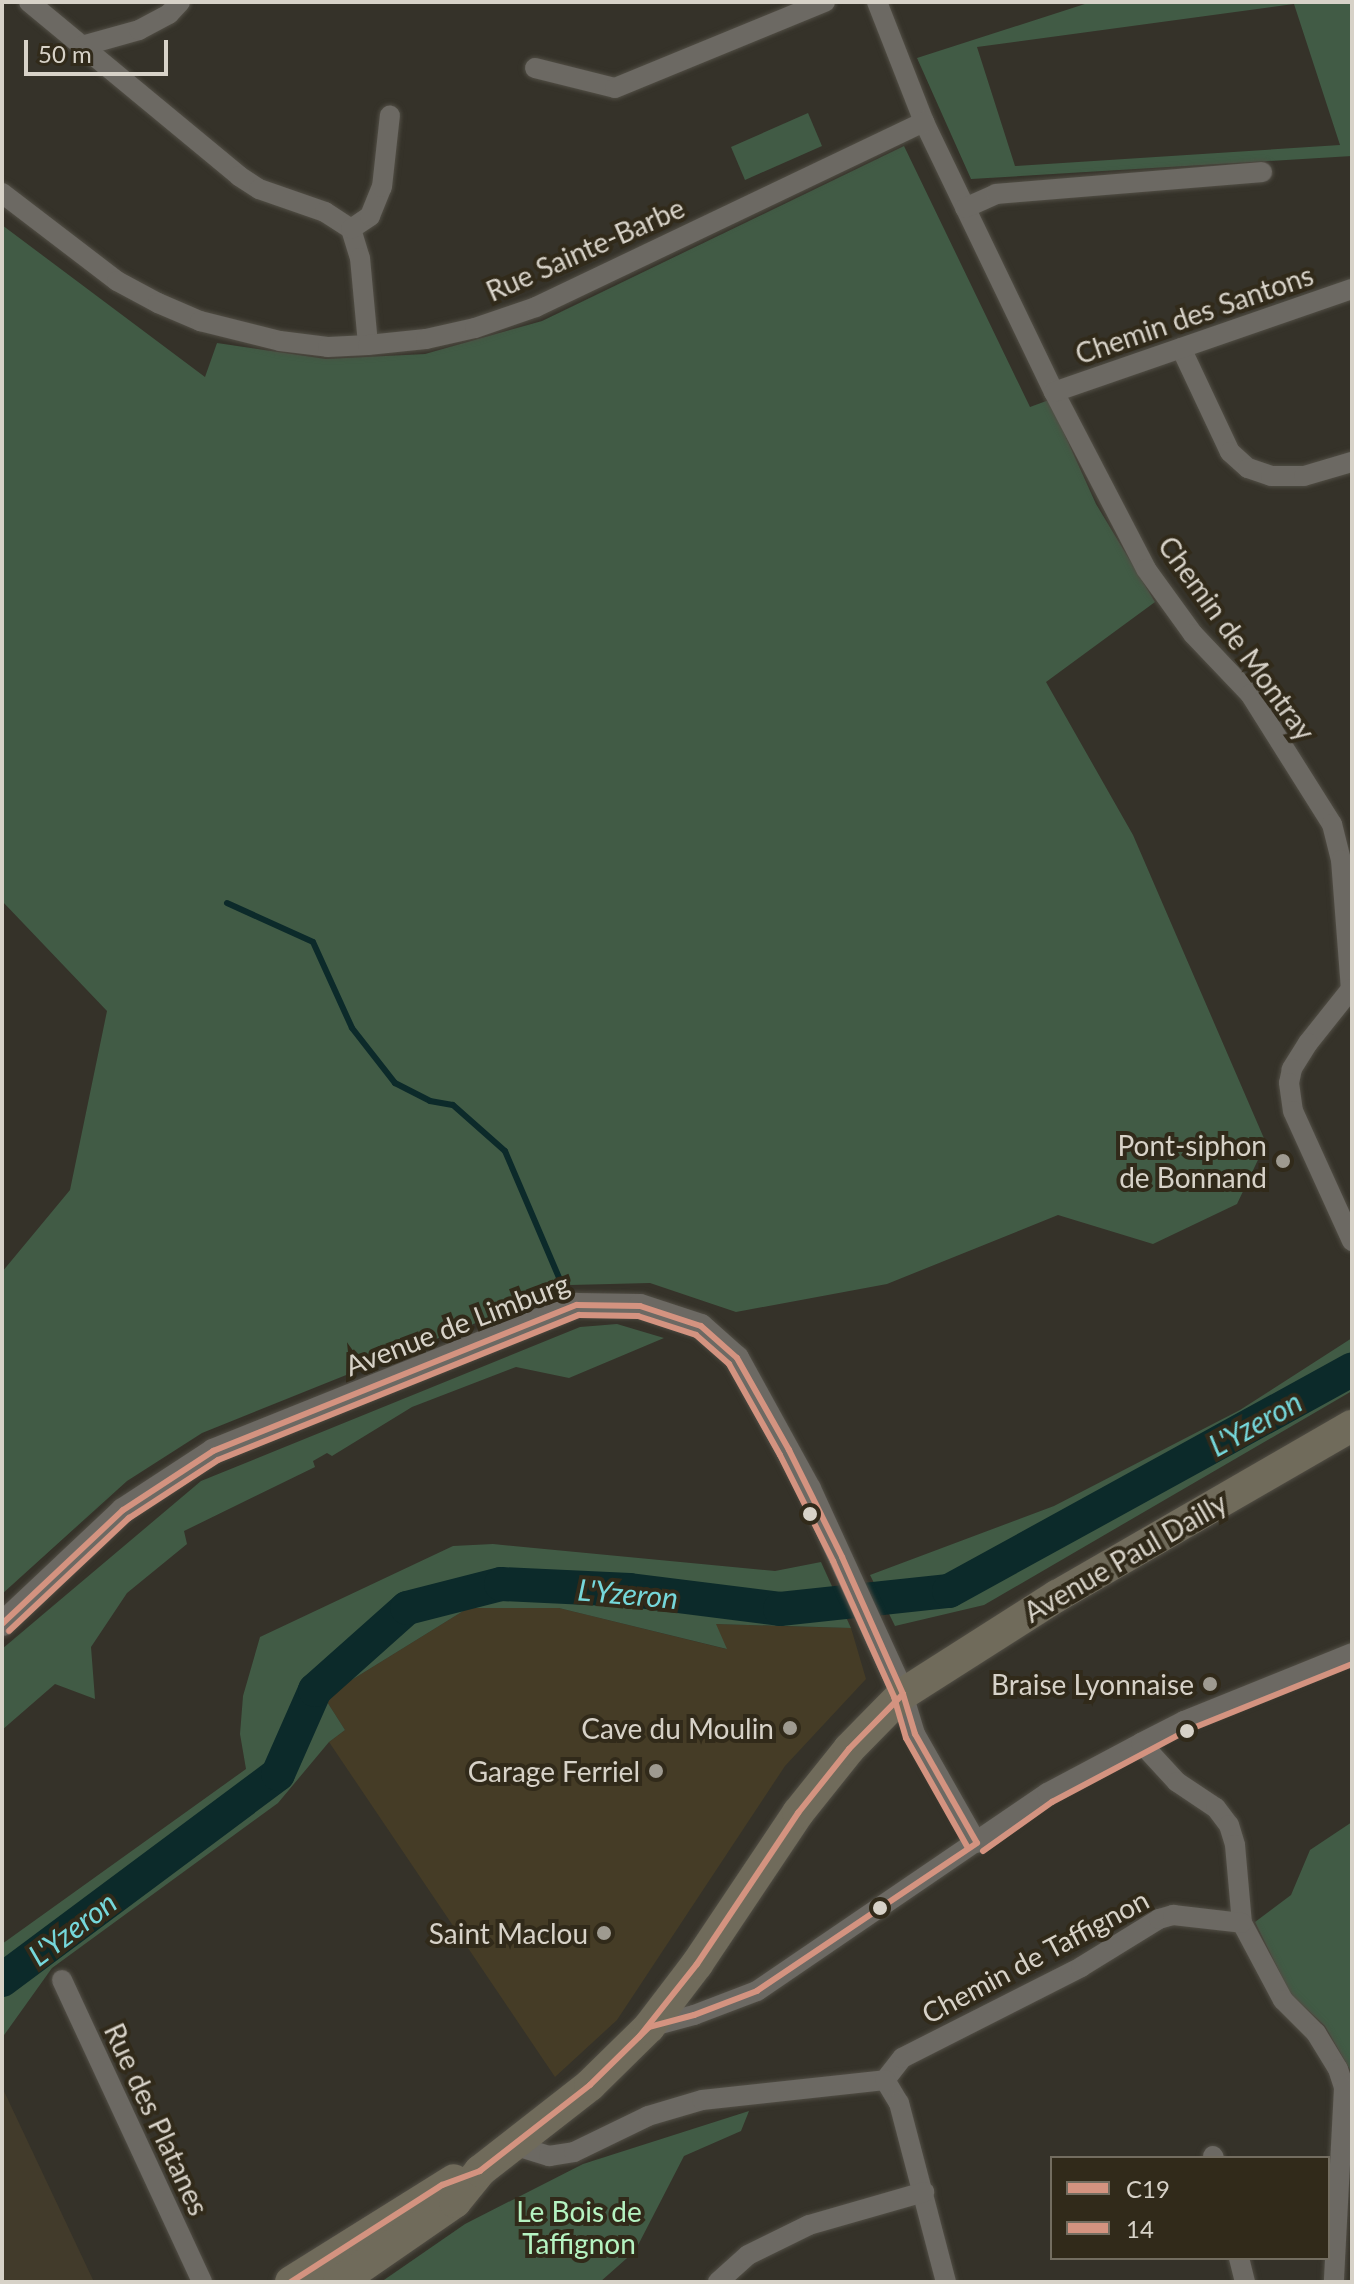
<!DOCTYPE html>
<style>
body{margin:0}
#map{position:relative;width:1354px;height:2284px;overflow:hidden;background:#353229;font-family:Lato,sans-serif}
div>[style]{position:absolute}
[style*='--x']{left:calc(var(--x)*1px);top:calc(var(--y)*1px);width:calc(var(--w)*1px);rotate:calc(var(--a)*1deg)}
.commercial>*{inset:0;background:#423b2b}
.built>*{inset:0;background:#453c26}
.green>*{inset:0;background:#415b45}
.stream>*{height:6px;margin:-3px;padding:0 3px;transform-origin:3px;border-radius:3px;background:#0c2a2a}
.river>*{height:34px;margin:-17px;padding:0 17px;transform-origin:17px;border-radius:17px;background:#0c2a2a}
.roads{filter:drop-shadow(0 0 2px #514e45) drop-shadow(0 0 2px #514e45)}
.minor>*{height:20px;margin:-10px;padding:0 10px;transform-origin:10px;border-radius:10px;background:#6c6963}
.tertiary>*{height:24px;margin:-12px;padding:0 12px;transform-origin:12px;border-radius:12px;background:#6c6963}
.primary>*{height:32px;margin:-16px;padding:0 16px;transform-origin:16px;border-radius:16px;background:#706b5b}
.bus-1>*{height:6px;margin:-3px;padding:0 3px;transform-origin:3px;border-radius:3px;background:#d49380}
.bus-2>*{height:6px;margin:-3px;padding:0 3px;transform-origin:3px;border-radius:3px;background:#d49380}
.dots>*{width:22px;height:22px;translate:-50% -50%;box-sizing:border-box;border:4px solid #312a1a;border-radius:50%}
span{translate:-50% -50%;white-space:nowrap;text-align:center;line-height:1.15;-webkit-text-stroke:8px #312a1a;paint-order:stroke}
.street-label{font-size:28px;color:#d7d2c8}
.poi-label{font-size:28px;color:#d7d2c8}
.right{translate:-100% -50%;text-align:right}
.park-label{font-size:28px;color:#b5f3c1}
.water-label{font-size:30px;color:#75d7da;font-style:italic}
.frame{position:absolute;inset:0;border:4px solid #d7d2c8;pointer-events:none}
.legend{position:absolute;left:1050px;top:2156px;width:280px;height:104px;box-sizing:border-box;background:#312a1a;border:2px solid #736d60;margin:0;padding:10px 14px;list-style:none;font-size:24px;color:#d7d2c8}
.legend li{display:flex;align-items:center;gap:16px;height:40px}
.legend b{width:40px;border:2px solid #736d60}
.scale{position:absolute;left:24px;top:40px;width:144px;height:36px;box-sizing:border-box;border:4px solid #d7d2c8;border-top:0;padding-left:10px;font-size:24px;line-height:28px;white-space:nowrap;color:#d7d2c8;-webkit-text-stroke:6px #312a1a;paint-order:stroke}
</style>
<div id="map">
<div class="commercial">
<i style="clip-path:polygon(2px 2087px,94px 2282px,2px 2282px)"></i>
</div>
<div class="built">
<i style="clip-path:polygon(468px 1608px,559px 1608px,726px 1649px,715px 1624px,851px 1628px,866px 1679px,785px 1766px,617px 2020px,555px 2077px,329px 1742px,345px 1730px,324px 1697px)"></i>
</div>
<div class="green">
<i style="clip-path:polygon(evenodd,1091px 2px,1352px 2px,1352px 156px,971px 179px,917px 58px,1091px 2px,1294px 4px,1340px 145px,1015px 166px,977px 47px,1294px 4px)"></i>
<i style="clip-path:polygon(808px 113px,822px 146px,745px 180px,731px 147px)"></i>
<i style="clip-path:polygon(904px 146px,1030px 407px,1049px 400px,1096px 504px,1155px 602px,1046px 682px,1133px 835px,1266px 1143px,1237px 1204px,1153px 1244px,1058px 1215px,887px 1284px,736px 1312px,650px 1283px,570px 1285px,202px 1433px,127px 1481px,2px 1594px,2px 1272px,70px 1190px,107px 1011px,2px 901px,2px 225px,205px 377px,217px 343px,326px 359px,425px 354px,542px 321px)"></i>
<i style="clip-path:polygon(617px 1324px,664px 1338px,569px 1378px,516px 1367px,412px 1407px,332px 1456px,327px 1453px,313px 1461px,315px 1467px,184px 1531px,187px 1544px,127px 1593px,91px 1647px,95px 1699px,55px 1684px,2px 1730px,2px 1649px,201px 1481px,580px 1327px)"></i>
<i style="clip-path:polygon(1352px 1338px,1352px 1391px,984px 1605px,895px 1626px,870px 1575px,1054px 1506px,1240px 1410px)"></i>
<i style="clip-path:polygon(493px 1544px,775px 1571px,821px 1562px,851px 1628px,716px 1624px,727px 1649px,559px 1608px,468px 1608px,324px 1697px,345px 1730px,329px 1742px,278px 1803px,52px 1968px,2px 2038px,2px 1944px,246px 1769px,240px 1734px,243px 1696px,260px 1637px,453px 1546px)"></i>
<i style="clip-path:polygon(1352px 1822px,1352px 2073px,1325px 2026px,1290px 1993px,1255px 1922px,1291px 1895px,1310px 1850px)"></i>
<i style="clip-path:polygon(749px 2111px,741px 2131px,684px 2156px,635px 2251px,600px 2282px,381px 2282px,465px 2224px,583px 2164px)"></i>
</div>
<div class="stream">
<i style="--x:227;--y:903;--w:94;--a:24.4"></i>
<i style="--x:313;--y:942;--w:94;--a:65.6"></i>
<i style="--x:352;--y:1028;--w:70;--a:52"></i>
<i style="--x:395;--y:1083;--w:39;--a:27"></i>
<i style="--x:430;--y:1101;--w:23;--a:10"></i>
<i style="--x:453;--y:1105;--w:69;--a:41.5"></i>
<i style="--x:505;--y:1151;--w:140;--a:66.9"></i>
</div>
<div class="river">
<i style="--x:2;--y:1980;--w:344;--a:-36.7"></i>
<i style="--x:278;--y:1774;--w:92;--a:-66.2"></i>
<i style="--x:315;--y:1690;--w:123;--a:-41.7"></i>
<i style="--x:407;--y:1608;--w:97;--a:-14.3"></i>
<i style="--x:501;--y:1584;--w:129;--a:2.7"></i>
<i style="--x:630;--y:1590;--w:151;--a:7.2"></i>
<i style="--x:780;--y:1609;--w:170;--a:-6.1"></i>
<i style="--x:949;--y:1591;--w:460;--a:-28.8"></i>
</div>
<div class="roads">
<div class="minor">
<i style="--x:29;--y:2;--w:273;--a:39.6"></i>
<i style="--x:239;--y:176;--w:24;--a:33"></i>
<i style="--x:259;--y:189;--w:70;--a:19.2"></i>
<i style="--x:325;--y:212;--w:31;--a:33"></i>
<i style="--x:351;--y:229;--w:30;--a:73"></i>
<i style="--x:360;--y:258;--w:87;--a:84.7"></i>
<i style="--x:877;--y:2;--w:129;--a:68.6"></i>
<i style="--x:924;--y:122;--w:300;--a:64.3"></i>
<i style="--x:1054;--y:392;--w:199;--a:62.5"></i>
<i style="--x:1146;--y:569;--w:80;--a:54.1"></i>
<i style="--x:1193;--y:634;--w:83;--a:46.5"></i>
<i style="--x:1250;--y:694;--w:154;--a:57.8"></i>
<i style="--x:1332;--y:824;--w:37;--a:76"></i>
<i style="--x:1341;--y:860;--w:129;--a:85.6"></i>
<i style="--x:1351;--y:989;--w:69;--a:128.5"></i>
<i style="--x:1308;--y:1043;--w:31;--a:122"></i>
<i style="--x:1292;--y:1069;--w:14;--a:102"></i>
<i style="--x:1289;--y:1083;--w:28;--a:82"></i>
<i style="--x:1293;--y:1111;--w:143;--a:65.6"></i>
<i style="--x:82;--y:46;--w:59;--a:-15.7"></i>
<i style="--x:139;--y:30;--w:34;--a:-28"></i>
<i style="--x:169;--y:14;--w:16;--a:-47"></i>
<i style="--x:535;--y:68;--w:82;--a:14"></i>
<i style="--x:615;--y:88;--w:227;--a:-22.3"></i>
<i style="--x:2;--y:193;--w:145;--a:37.4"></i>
<i style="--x:117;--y:281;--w:47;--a:28.2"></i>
<i style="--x:158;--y:303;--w:46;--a:23.2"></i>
<i style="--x:200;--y:321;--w:82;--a:14"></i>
<i style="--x:280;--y:341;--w:48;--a:7.1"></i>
<i style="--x:328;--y:347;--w:40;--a:-2.9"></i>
<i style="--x:368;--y:345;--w:58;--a:-5.9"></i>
<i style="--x:426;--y:339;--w:50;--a:-12.7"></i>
<i style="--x:475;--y:328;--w:65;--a:-19"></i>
<i style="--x:536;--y:307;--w:430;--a:-25.5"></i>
<i style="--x:965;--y:208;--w:34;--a:-24"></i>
<i style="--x:996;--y:194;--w:267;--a:-4.7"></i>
<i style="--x:351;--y:229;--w:23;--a:-34"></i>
<i style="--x:370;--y:216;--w:31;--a:-68"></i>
<i style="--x:382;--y:187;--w:72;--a:-83.7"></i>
<i style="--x:1181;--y:348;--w:115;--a:64.8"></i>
<i style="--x:1230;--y:452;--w:24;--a:42"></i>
<i style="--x:1248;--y:468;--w:24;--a:19"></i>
<i style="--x:1271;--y:476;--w:33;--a:0"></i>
<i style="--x:1304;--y:476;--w:50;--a:-16.3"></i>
<i style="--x:1054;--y:392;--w:315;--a:-19.1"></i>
<i style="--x:903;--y:1694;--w:42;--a:73.3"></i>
<i style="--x:915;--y:1734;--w:125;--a:60.4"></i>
<i style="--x:1141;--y:1743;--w:53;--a:47.3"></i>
<i style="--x:1177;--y:1782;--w:47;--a:33.7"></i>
<i style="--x:1216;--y:1808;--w:21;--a:53"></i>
<i style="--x:1229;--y:1825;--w:21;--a:73"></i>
<i style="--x:1235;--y:1845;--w:78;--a:84.9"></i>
<i style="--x:1242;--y:1923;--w:87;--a:62"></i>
<i style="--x:1283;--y:2000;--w:47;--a:45"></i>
<i style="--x:1316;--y:2033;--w:42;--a:58.6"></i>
<i style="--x:1338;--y:2069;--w:20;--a:72"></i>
<i style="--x:1344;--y:2088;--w:194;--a:93"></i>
<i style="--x:62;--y:1980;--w:333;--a:65.1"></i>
<i style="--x:649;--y:2027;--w:47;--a:-14.9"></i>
<i style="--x:694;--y:2015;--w:67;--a:-20.9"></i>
<i style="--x:757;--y:1991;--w:351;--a:-34.3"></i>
<i style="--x:1047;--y:1793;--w:106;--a:-28"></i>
<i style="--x:1141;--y:1743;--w:48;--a:-27.1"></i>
<i style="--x:1184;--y:1721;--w:181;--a:-22"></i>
<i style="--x:885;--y:2080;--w:28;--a:-52"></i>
<i style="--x:902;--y:2058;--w:201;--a:-26.9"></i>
<i style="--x:1081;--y:1967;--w:92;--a:-31.6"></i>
<i style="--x:1159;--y:1919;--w:15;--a:-16"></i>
<i style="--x:1173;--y:1915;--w:69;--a:6.6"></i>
<i style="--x:513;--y:2145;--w:38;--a:17"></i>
<i style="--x:549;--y:2156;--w:25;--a:-9"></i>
<i style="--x:574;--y:2152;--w:82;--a:-25.9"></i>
<i style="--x:648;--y:2116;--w:56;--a:-16.5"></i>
<i style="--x:702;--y:2100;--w:184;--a:-6.2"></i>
<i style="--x:885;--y:2080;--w:27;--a:59"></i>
<i style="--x:899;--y:2103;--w:185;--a:75.3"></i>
<i style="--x:1213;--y:2156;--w:2;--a:63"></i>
<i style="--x:1239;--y:2258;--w:25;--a:76"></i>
<i style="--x:718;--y:2282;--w:40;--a:-42"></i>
<i style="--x:748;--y:2255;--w:68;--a:-26.2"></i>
<i style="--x:809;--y:2225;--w:120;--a:-16"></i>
</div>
<div class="tertiary">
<i style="--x:2;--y:1624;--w:166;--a:-43.3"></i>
<i style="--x:123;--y:1510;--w:108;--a:-33.2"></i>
<i style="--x:213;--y:1451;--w:392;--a:-21.9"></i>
<i style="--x:577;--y:1305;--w:63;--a:0.9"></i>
<i style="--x:640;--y:1306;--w:64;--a:18.2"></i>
<i style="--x:701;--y:1326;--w:48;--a:41.6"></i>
<i style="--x:737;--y:1358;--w:149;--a:61.2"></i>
<i style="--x:809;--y:1489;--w:226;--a:65.4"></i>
</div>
<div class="primary">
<i style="--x:291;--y:2282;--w:192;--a:-32"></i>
<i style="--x:339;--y:2282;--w:141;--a:-34.6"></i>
<i style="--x:455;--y:2202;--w:40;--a:-51"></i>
<i style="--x:480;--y:2171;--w:140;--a:-38"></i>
<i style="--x:590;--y:2085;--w:83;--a:-44.5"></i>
<i style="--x:649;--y:2027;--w:79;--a:-52.7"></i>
<i style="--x:697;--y:1964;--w:182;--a:-56.2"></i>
<i style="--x:798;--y:1813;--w:82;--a:-51.4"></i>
<i style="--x:849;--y:1749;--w:77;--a:-45.5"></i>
<i style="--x:903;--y:1694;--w:183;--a:-32.5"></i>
<i style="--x:1057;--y:1596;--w:340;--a:-30"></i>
</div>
</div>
<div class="bus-1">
<i style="--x:2;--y:1624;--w:166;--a:-43.3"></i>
<i style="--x:123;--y:1510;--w:108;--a:-33.2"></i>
<i style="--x:213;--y:1451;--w:392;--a:-21.9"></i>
<i style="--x:577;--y:1305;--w:63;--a:0.9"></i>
<i style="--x:640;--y:1306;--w:64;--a:18.2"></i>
<i style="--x:701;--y:1326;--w:48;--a:41.6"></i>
<i style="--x:737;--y:1358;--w:106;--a:60.5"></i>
<i style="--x:789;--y:1450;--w:119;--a:63.6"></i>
<i style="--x:842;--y:1557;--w:150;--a:66"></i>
<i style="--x:903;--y:1694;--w:42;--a:73.3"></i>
<i style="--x:915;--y:1734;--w:125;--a:60.4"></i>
<i style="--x:977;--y:1843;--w:265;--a:146.1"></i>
<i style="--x:757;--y:1991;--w:67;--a:159.1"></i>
<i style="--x:694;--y:2015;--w:47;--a:165.1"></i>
<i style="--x:649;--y:2027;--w:83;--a:135.5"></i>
<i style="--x:590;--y:2085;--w:140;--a:142"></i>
<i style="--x:480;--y:2171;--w:40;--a:159.8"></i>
<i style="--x:442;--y:2185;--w:179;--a:147.3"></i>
<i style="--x:639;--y:2037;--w:93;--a:-51.5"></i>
<i style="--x:697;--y:1964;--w:182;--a:-56.2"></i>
<i style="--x:798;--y:1813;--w:82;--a:-51.4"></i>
<i style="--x:849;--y:1749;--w:77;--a:-45.5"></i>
</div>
<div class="bus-2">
<i style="--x:9;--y:1631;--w:165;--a:-43.3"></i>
<i style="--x:129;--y:1518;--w:106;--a:-33.1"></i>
<i style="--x:218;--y:1460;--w:389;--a:-21.9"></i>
<i style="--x:579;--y:1315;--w:59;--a:1"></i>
<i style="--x:638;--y:1316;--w:61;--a:18.1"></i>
<i style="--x:696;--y:1335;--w:44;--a:41.3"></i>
<i style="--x:729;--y:1364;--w:104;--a:60.7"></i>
<i style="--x:780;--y:1455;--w:119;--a:63.4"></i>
<i style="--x:833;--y:1561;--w:149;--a:65.8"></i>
<i style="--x:894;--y:1697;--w:43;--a:73.7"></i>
<i style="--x:906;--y:1738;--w:126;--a:60.6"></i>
<i style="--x:983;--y:1851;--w:85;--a:-35.4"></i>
<i style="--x:1052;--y:1802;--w:154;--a:-27.9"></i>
<i style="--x:1188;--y:1730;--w:177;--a:-21.9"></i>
</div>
<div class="dots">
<i style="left:1283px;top:1161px;background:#9e9a90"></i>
<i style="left:810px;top:1514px;background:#d7d2c8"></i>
<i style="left:1210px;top:1684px;background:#9e9a90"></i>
<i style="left:790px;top:1728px;background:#9e9a90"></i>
<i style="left:1187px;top:1731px;background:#d7d2c8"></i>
<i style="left:656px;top:1771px;background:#9e9a90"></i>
<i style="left:880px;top:1908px;background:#d7d2c8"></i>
<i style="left:604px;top:1933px;background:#9e9a90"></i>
</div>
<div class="street-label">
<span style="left:585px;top:249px;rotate:-24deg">Rue Sainte-Barbe</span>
<span style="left:1194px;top:314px;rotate:-19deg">Chemin des Santons</span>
<span style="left:1237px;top:638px;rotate:54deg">Chemin de Montray</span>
<span style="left:457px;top:1324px;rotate:-21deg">Avenue de Limburg</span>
<span style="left:1125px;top:1557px;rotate:-30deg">Avenue Paul Dailly</span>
<span style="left:1035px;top:1956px;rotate:-28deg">Chemin de Taffignon</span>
<span style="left:157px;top:2119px;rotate:65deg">Rue des Platanes</span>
</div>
<div class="poi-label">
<span class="right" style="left:1267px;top:1161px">Pont-siphon<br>de Bonnand</span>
<span class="right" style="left:1194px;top:1684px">Braise Lyonnaise</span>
<span class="right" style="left:774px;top:1728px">Cave du Moulin</span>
<span class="right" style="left:640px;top:1771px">Garage Ferriel</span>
<span class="right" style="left:588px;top:1933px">Saint Maclou</span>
</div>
<div class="park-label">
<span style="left:579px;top:2227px">Le Bois de<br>Taffignon</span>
</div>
<div class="water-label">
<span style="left:1255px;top:1423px;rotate:-29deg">L'Yzeron</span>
<span style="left:628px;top:1593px;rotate:5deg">L'Yzeron</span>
<span style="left:72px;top:1928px;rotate:-37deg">L'Yzeron</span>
</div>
<div class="frame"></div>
<ul class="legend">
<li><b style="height:10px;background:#d49380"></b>C19</li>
<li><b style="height:10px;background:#d49380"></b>14</li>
</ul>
<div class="scale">50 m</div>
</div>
